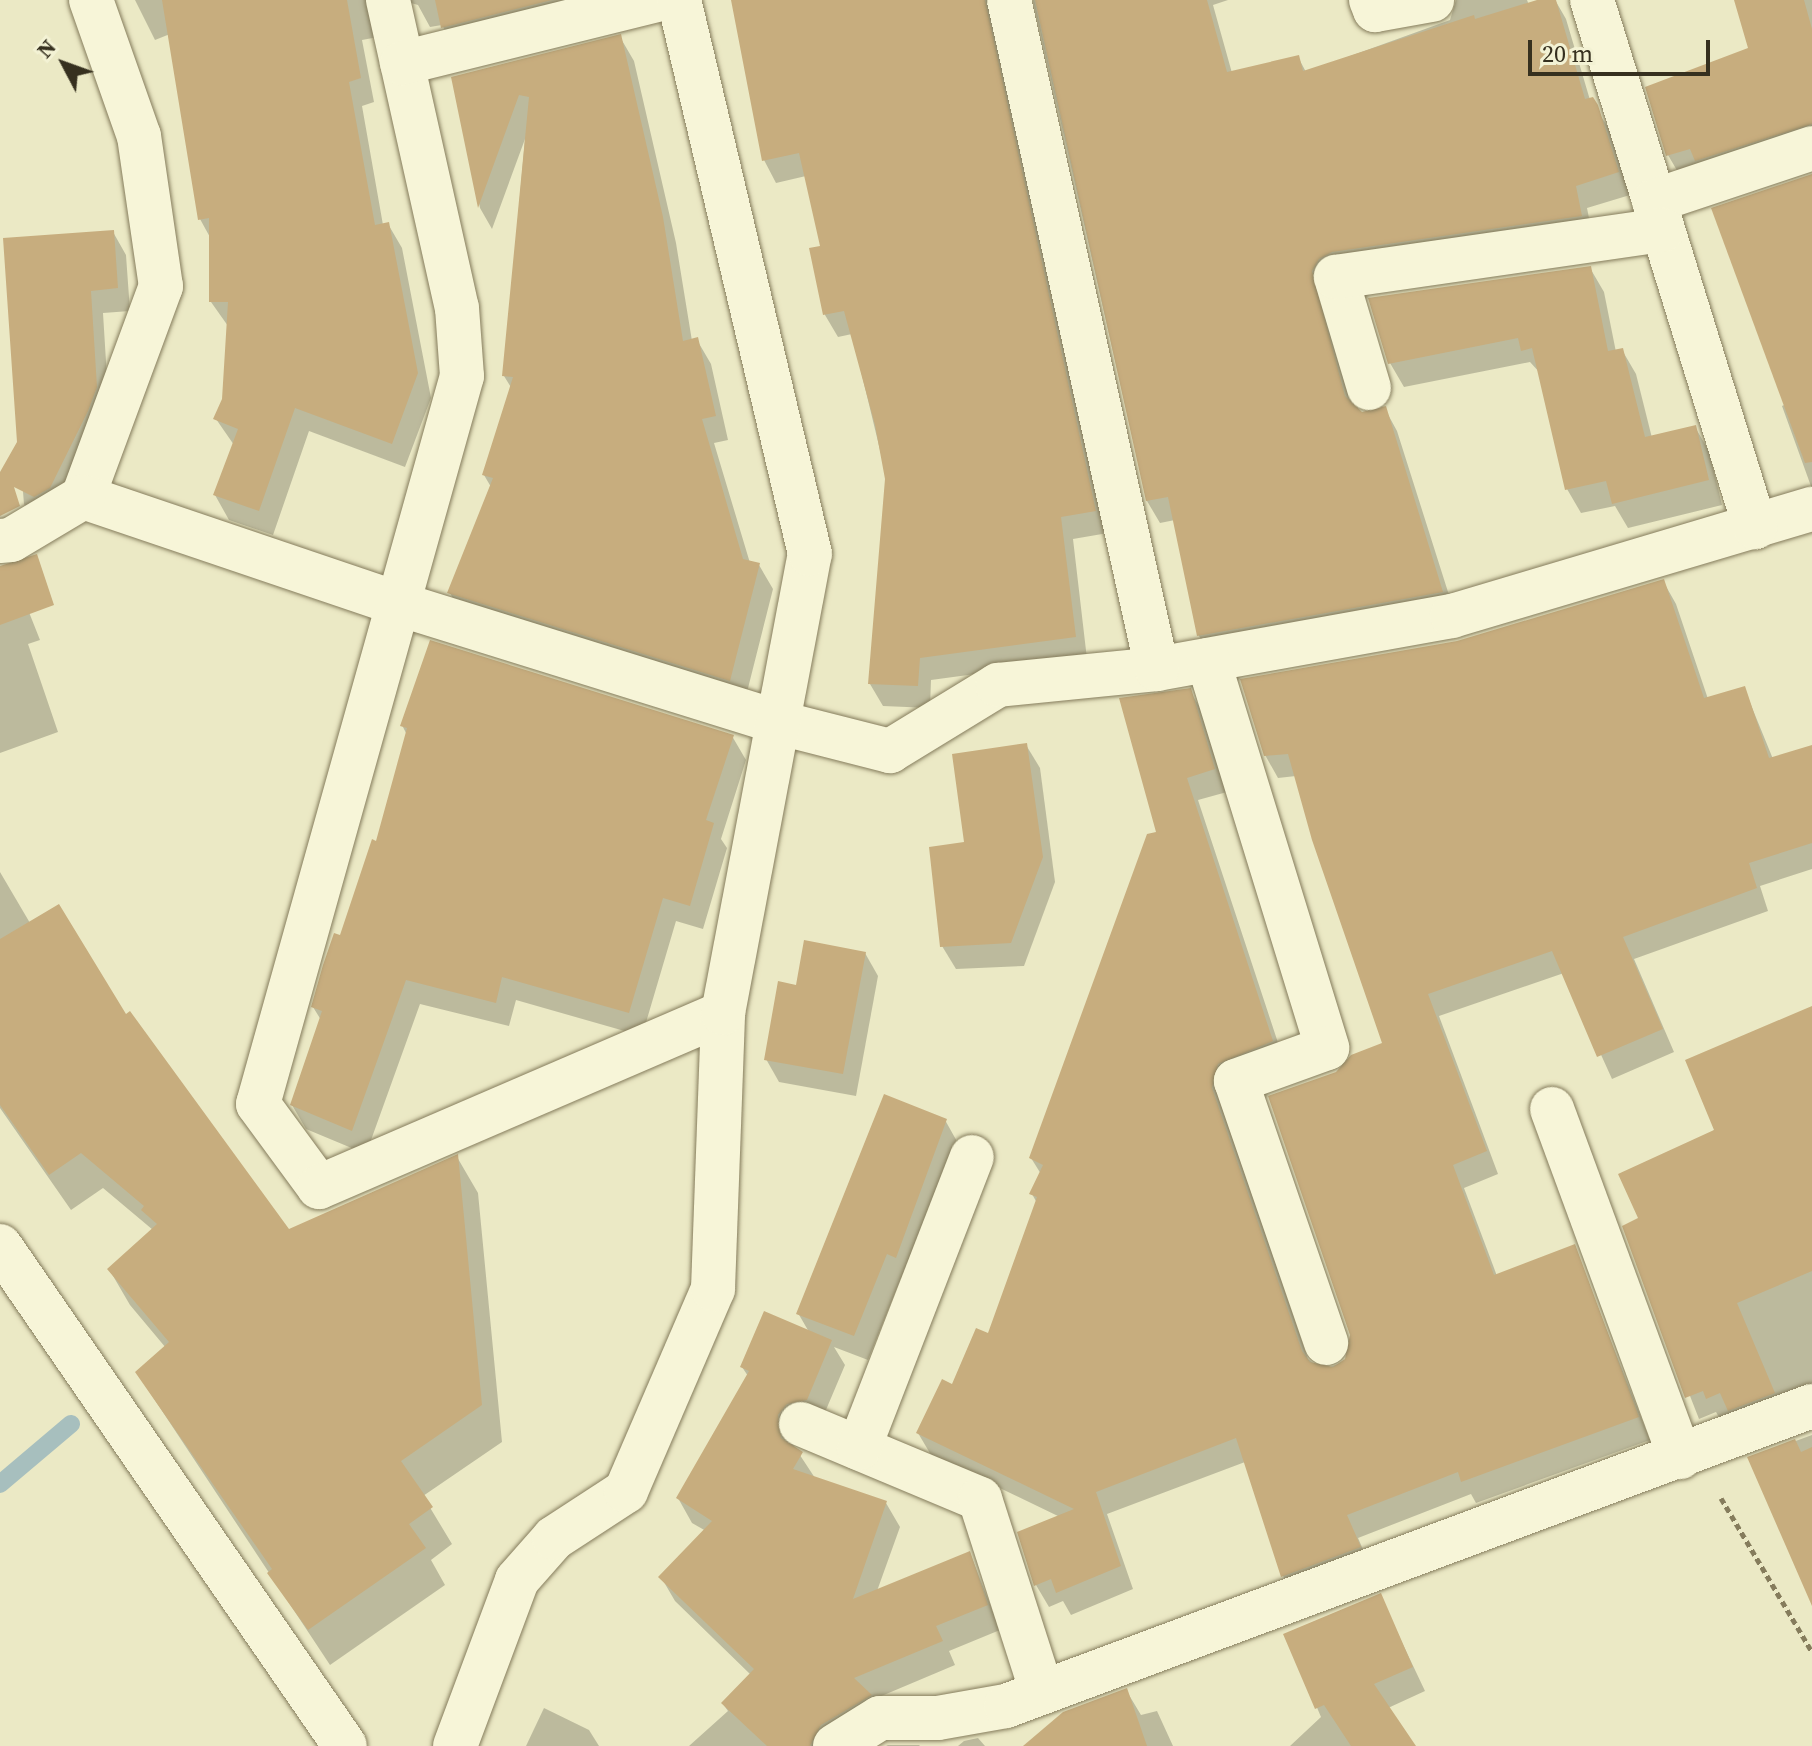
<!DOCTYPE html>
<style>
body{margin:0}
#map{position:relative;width:1812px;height:1746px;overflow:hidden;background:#ebe9c5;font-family:"Source Serif 4",serif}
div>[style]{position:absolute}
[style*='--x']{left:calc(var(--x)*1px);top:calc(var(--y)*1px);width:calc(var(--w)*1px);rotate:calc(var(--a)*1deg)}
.shadow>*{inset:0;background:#0003}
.stream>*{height:18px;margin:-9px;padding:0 9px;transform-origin:9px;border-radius:9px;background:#a7bfbe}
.building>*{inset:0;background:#c7ad7e}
.path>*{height:5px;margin-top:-2.5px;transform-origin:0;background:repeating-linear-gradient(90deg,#857c5c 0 6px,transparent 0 10px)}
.roads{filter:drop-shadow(0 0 2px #857c5c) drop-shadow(0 0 2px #857c5c)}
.minor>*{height:44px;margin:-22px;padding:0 22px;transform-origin:22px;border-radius:22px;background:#f7f5d8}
span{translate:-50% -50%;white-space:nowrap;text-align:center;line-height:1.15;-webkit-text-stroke:6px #f3f2d4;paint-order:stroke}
.north{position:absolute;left:24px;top:24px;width:80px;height:80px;-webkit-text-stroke:6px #f3f2d4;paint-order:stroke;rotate:311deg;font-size:22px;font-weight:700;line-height:32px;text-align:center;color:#36301f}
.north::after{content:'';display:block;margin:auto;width:28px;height:36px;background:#36301f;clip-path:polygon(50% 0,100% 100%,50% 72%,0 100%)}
.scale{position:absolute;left:1528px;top:40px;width:182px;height:36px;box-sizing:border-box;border:4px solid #36301f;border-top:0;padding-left:10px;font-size:24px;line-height:28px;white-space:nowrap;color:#36301f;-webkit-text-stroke:6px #f3f2d4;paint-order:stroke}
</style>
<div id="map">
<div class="shadow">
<i style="clip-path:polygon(135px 0,397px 0,378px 37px,362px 40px,374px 102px,362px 106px,383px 225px,388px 224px,402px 248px,431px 398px,405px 467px,309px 431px,273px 535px,229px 520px,215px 495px,234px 445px,216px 419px,223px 400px,228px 326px,211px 302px,211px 239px,200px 219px,170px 34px,155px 40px)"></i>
<i style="clip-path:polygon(400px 0,621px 0,457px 51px,442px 25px,430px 27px,418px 5px)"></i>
<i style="clip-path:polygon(736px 0,1021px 0,1108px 533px,1073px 539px,1087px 659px,931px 680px,930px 708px,883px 706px,870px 684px,887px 479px,852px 334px,838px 337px,825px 315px,822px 247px,806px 176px,776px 183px,764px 160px)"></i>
<i style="clip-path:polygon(1033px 0,1228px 0,1213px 5px,1232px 73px,1298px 57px,1306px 72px,1450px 20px,1456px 0,1527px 0,1529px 5px,1555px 0,1566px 19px,1590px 100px,1610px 130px,1630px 195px,1587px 208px,1593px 238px,1346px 274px,1324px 308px,1353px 405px,1362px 414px,1385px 409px,1397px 431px,1455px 614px,1212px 658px,1199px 636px,1175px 520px,1160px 523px,1147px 501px)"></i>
<i style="clip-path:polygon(1736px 0,1812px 0,1812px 153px,1682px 179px,1668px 155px,1751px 49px)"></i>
<i style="clip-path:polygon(620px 37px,634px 61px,676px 243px,692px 341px,697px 340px,711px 364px,728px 440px,714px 443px,750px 563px,759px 565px,773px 589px,744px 704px,463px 617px,450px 593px,491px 487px,484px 475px,512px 389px,504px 376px,525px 139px,492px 229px,480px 208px,453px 78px)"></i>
<i style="clip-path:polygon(1812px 176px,1812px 489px,1782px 406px,1786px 404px)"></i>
<i style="clip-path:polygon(113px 232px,126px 255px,130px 311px,103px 313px,109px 410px,62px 511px,36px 526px,24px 504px,19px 443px)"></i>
<i style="clip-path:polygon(1590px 268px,1604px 292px,1616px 352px,1622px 350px,1636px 374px,1652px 438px,1695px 427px,1709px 451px,1722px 505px,1628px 528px,1615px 506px,1581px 513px,1567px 489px,1540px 373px,1530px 362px,1404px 387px,1390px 363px)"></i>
<i style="clip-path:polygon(0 566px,21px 592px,40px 640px,28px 644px,58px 732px,0 753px)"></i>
<i style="clip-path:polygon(1663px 581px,1676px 604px,1708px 699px,1744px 688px,1773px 759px,1812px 747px,1812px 869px,1760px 886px,1768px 911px,1634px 959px,1674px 1052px,1612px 1079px,1564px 973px,1439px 1016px,1498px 1174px,1464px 1188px,1497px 1276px,1574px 1247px,1650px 1440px,1476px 1503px,1471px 1494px,1358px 1538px,1372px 1570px,1296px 1598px,1283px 1576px,1245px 1462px,1107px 1514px,1133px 1589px,1071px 1615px,1063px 1601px,1049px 1607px,1036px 1585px,1060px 1517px,931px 1455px,918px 1433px,989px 1335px,1037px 1203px,1032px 1194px,1041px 1174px,1031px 1158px,1158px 833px,1190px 691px,1203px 713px,1227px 792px,1198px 800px,1285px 1064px,1224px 1112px,1308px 1359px,1322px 1370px,1346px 1361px,1352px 1336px,1337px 1073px,1385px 1044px,1296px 776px,1278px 778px,1265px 755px,1457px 643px)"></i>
<i style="clip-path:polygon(402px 725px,732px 736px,746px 760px,721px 839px,727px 848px,703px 929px,676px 921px,642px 1036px,516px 1000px,509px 1026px,420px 1004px,366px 1154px,306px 1129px,292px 1105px,321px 1020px,313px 1007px,377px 843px,407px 735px)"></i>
<i style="clip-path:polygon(1026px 745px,1040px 768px,1055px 882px,1024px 966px,956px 969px,942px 946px,966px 844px)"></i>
<i style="clip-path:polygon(0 872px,30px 923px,125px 1017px,288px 1231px,457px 1157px,478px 1193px,502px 1442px,423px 1496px,452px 1544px,431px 1560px,445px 1585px,330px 1665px,137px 1373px,166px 1348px,130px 1305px,109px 1269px,153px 1230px,103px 1188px,71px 1210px,0 1108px)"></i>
<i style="clip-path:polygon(865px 953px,878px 976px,856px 1096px,779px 1082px,766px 1059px,798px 987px)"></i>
<i style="clip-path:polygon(1812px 1012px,1812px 1405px,1720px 1419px,1716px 1412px,1699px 1419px,1624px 1227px,1640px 1219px)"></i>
<i style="clip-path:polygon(945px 1120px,959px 1145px,909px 1281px,901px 1278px,868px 1360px,834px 1347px,845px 1365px,820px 1424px,790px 1440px,815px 1478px,886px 1503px,900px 1527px,877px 1591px,970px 1553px,1000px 1630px,949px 1651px,955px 1665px,872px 1700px,845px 1746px,689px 1746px,728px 1711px,723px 1704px,751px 1675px,675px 1601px,661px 1577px,706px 1531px,692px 1523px,678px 1498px,748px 1376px,742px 1367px,809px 1332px,798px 1313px)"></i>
<i style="clip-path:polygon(1812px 1435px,1812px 1594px,1750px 1458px)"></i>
<i style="clip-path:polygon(1380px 1596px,1425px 1691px,1388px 1708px,1414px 1746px,1290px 1746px,1321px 1717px,1286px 1635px)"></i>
<i style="clip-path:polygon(1126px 1690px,1141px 1715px,1157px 1711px,1173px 1746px,1026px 1746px)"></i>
<i style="clip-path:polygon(544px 1708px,589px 1730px,599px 1746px,526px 1746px)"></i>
<i style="clip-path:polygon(978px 1738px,985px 1746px,958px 1746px,964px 1741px)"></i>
<i style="clip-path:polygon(888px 1745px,919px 1745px,920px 1746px,886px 1746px)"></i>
</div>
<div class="stream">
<i style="--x:0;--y:1484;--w:93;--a:-40.2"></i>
</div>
<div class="building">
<i style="clip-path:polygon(162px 0,347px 0,361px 78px,349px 82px,375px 225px,389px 222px,418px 373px,392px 444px,295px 408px,259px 511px,213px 495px,238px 429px,213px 419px,222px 399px,228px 302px,209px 302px,209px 218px,198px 220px)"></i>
<i style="clip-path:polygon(435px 0,552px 0,441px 28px)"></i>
<i style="clip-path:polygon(731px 0,985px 0,1096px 511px,1061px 517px,1076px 637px,920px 658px,918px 686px,868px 684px,885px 479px,875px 425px,844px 311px,823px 315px,809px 248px,820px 246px,799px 153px,762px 161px)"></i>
<i style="clip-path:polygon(1035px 0,1207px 0,1227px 72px,1299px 55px,1303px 71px,1474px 15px,1475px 19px,1537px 0,1556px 0,1585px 99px,1593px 97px,1598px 105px,1619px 172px,1576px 186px,1582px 216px,1332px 252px,1319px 259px,1312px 271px,1345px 396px,1362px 412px,1386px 406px,1443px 592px,1197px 636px,1168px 497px,1146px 501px)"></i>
<i style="clip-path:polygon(1734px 0,1804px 0,1812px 29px,1812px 124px,1695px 161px,1690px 149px,1666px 156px,1645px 87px,1748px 48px)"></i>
<i style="clip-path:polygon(621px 34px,663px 217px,683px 341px,698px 337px,716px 416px,702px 419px,743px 559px,760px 563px,730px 681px,447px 593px,493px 478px,482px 475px,513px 377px,502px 376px,529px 97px,519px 95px,478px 208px,451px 77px)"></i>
<i style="clip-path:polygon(1812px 174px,1812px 462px,1805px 463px,1711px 208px)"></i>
<i style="clip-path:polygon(114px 230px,118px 288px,91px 291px,97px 387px,88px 411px,50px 488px,34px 497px,14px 487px,20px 506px,0 516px,0 472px,17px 442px,3px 238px)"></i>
<i style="clip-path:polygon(1591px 266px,1608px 351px,1623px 348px,1645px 437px,1696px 425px,1709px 480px,1612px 504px,1606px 481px,1565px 490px,1532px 348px,1521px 351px,1518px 338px,1388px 364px,1368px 298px)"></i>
<i style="clip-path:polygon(37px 554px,54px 605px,0 625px,0 566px)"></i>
<i style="clip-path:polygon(1664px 579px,1704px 698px,1745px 686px,1769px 758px,1812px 745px,1812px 843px,1749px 863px,1757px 888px,1623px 937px,1663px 1029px,1597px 1057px,1552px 951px,1428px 994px,1487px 1151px,1453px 1165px,1494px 1275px,1575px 1244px,1639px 1417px,1461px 1482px,1458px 1472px,1347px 1515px,1361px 1547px,1281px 1577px,1236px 1438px,1096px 1492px,1121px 1566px,1056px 1593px,1051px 1579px,1034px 1586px,1017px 1532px,1074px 1509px,916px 1433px,942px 1379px,952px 1384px,976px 1328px,988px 1333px,1037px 1197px,1029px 1194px,1043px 1165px,1029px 1158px,1147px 834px,1156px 832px,1119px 698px,1191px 688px,1215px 769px,1187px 778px,1273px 1041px,1218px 1064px,1212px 1088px,1302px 1351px,1310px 1362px,1333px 1367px,1345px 1359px,1350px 1335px,1268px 1096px,1336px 1072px,1351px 1055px,1382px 1043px,1312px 840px,1288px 754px,1264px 756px,1240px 679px,1457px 641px)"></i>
<i style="clip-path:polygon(430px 640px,734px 735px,706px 820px,714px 823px,690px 906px,663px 898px,629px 1013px,502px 977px,496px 1003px,406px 980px,352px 1131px,290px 1105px,322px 1011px,311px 1007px,323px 965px,334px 933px,340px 935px,372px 839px,376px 841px,407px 728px,400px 726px)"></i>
<i style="clip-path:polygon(1027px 743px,1043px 857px,1011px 943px,940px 947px,929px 847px,964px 842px,952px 754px)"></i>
<i style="clip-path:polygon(59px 904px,126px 1014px,130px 1011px,289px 1229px,458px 1154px,482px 1405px,401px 1461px,433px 1507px,409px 1524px,426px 1548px,308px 1630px,267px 1573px,272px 1569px,135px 1372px,169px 1342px,107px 1269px,157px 1224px,141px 1210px,144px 1206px,81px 1153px,49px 1175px,0 1105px,0 939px)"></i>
<i style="clip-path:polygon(804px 940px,866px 952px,843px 1074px,764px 1060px,778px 981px,796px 985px)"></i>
<i style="clip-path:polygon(1812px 1006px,1812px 1271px,1737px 1303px,1775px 1393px,1728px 1411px,1720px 1393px,1706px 1399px,1703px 1391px,1685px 1398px,1622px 1226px,1638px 1218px,1618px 1174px,1714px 1130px,1685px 1060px)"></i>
<i style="clip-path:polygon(884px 1094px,947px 1119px,896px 1258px,887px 1254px,854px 1336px,796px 1314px)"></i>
<i style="clip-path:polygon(764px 1311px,832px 1340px,807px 1400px,787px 1404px,778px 1415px,781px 1438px,803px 1452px,793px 1469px,887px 1501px,853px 1599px,970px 1551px,988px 1605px,936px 1626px,943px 1641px,854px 1678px,872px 1695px,821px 1725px,810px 1746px,767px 1746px,721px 1703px,754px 1669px,658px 1577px,712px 1521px,676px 1498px,749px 1371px,740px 1367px)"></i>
<i style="clip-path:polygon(1795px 1439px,1801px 1452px,1812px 1447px,1812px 1606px,1747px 1457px)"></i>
<i style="clip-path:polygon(1381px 1593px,1413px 1667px,1374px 1684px,1416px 1746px,1351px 1746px,1324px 1705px,1315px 1709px,1283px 1634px)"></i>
<i style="clip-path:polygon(1127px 1688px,1147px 1746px,1023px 1746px,1063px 1712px)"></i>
</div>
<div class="path">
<i style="--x:1721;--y:1498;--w:179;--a:59.4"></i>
</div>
<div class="roads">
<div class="minor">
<i style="--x:91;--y:0;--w:144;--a:70.6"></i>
<i style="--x:139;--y:136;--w:152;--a:81.7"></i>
<i style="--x:161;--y:286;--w:225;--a:110.3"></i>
<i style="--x:83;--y:497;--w:337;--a:18.7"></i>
<i style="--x:402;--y:605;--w:396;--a:17.3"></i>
<i style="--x:780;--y:723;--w:114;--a:14.3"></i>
<i style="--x:890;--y:751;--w:127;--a:-31.4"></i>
<i style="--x:998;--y:685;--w:160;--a:-5.7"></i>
<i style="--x:1157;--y:669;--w:300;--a:-10.2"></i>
<i style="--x:1452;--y:616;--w:376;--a:-16.6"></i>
<i style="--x:388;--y:0;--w:316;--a:77.4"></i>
<i style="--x:457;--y:308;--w:68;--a:85.8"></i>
<i style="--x:462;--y:376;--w:756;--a:105.65"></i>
<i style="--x:258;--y:1104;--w:103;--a:53.7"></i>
<i style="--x:319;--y:1187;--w:440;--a:-23.3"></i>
<i style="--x:1009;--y:0;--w:685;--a:77.53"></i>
<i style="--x:1371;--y:0;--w:11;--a:68"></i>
<i style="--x:1375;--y:10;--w:58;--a:-10"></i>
<i style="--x:1592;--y:0;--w:552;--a:72.81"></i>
<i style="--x:402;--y:63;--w:262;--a:-13.9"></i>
<i style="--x:1654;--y:201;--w:167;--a:-18.5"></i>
<i style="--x:1369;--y:388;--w:116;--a:-106.6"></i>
<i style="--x:1336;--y:277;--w:330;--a:-8.2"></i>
<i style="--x:0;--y:541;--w:11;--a:-5"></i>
<i style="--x:11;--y:540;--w:84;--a:-30.8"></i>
<i style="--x:1208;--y:660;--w:406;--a:72.9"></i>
<i style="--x:1327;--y:1048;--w:97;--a:160.1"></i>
<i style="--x:1236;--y:1081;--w:277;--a:71"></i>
<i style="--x:1552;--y:1109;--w:371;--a:69.8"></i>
<i style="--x:0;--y:1246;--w:607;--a:55.39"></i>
<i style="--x:801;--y:1424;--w:194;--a:22.7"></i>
<i style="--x:980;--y:1499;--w:203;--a:72.2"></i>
<i style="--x:859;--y:1448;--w:312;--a:-68.8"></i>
<i style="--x:455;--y:1746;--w:177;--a:-69.5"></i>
<i style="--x:517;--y:1580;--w:56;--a:-48.6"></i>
<i style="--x:554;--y:1538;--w:86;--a:-33.1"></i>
<i style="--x:626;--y:1491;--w:220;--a:-66.7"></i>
<i style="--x:713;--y:1289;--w:276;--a:-87.9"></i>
<i style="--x:723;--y:1013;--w:467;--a:-79.3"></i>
<i style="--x:810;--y:554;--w:569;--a:-103.3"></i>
<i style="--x:835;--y:1746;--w:53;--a:-31.9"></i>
<i style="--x:880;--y:1718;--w:58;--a:0"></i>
<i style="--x:938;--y:1718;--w:69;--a:-10"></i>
<i style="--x:1006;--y:1706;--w:860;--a:-20.42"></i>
</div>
</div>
<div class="north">N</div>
<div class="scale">20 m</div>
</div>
